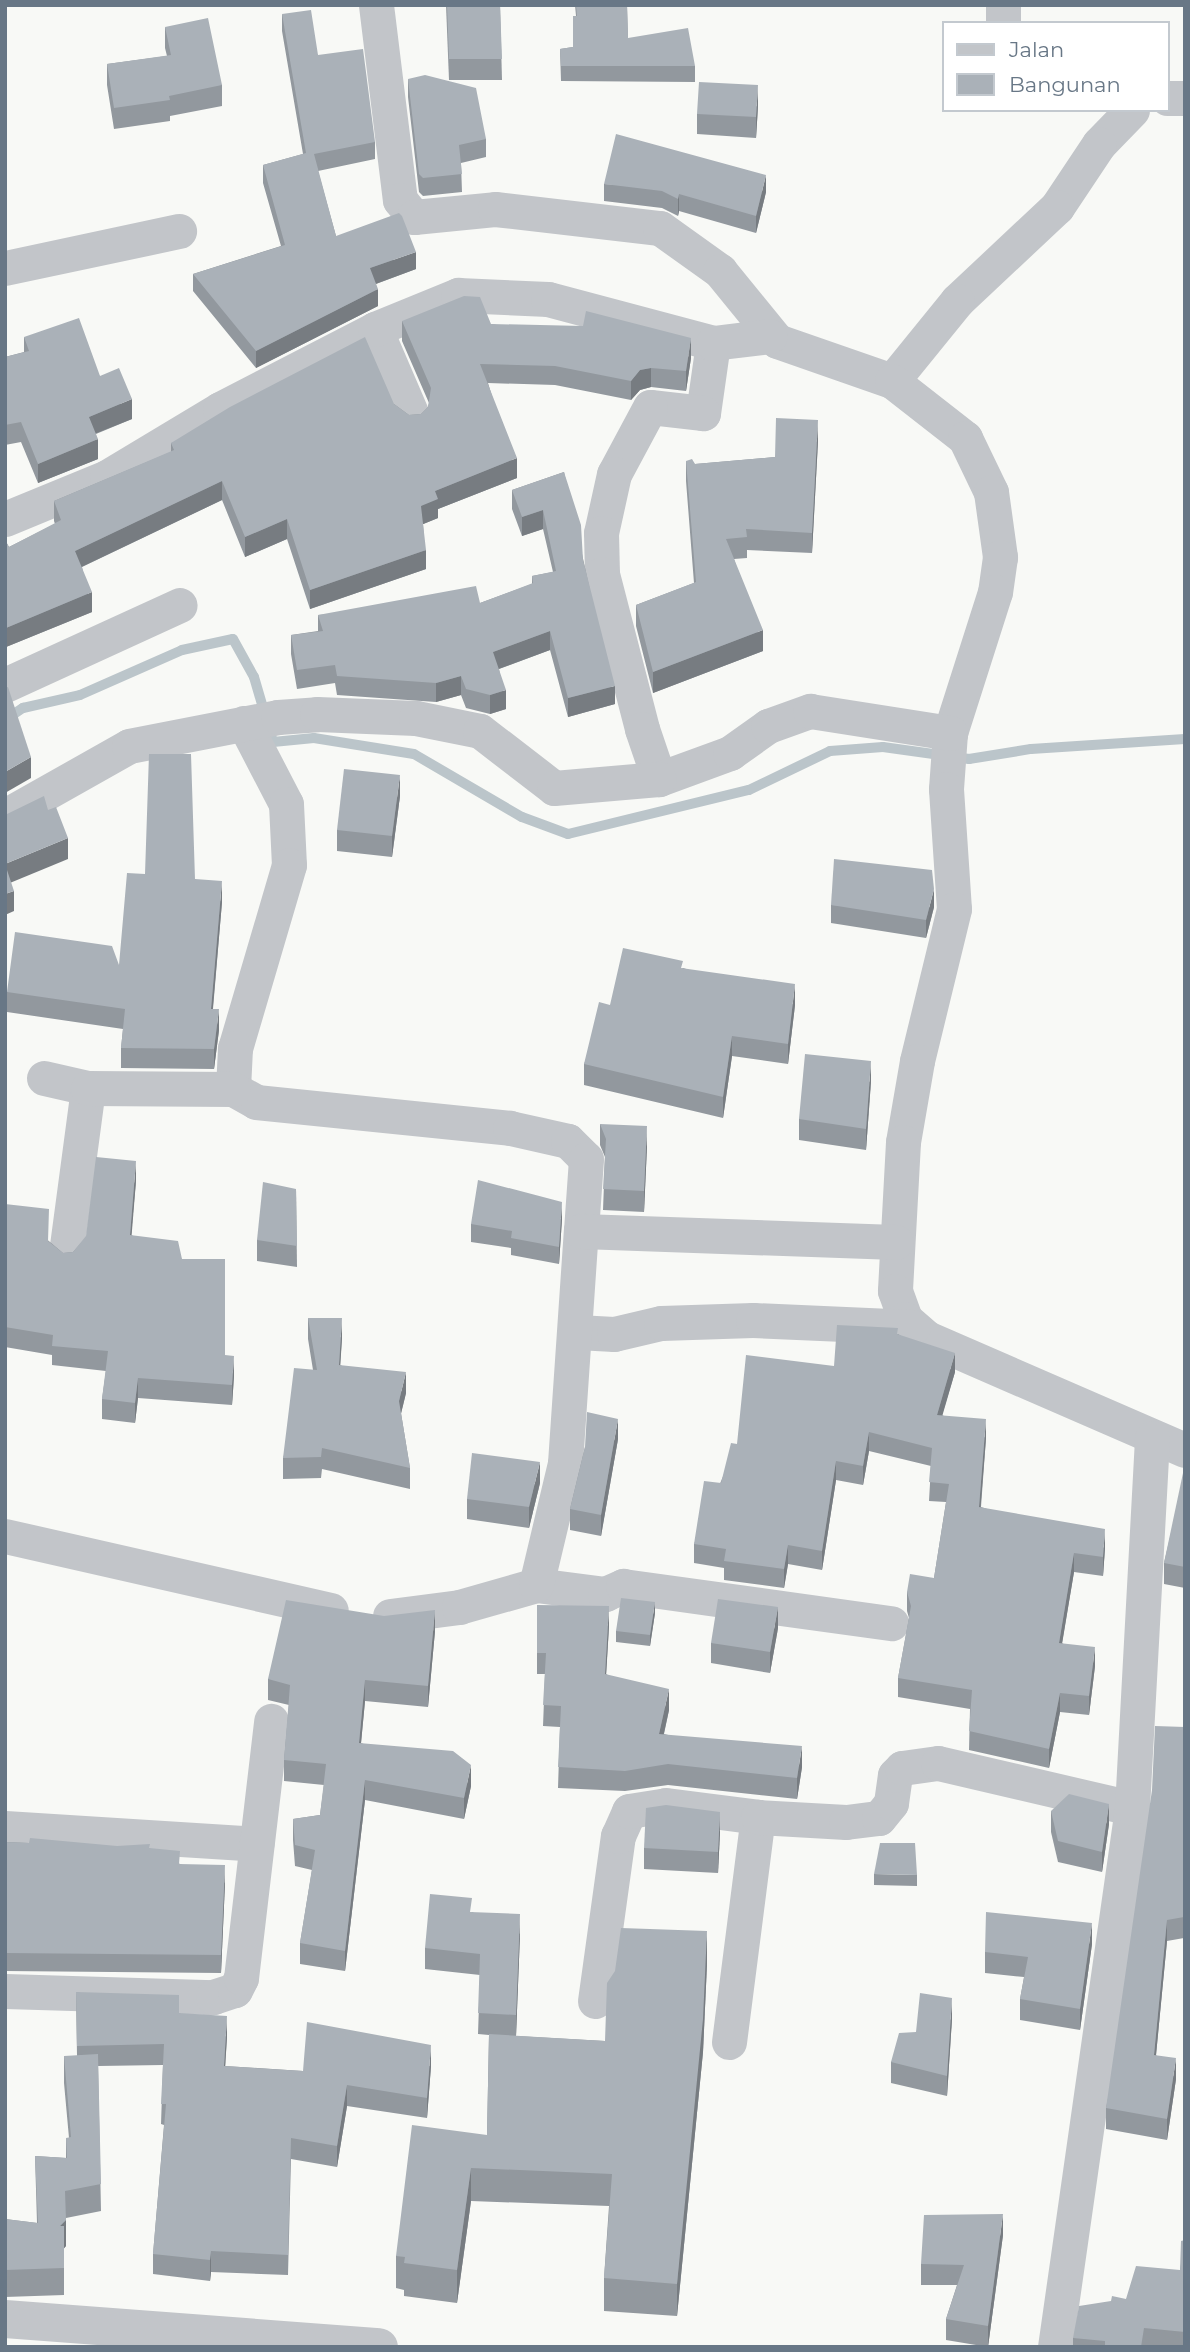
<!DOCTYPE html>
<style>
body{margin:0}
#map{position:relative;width:1190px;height:2352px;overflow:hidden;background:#f8f9f6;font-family:Montserrat,sans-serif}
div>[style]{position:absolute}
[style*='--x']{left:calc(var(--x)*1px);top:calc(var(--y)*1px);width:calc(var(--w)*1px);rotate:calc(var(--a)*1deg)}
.stream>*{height:10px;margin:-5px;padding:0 5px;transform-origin:5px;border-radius:5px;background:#bbc5ca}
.minor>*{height:35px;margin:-17.5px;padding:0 17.5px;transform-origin:17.5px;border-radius:17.5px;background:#c2c5c9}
.tertiary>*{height:38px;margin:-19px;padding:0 19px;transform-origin:19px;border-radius:19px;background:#c2c5c9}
.wall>*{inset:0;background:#92989e}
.shaded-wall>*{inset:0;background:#777c81}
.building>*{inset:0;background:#aab1b8}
span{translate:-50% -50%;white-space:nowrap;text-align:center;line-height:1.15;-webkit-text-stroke:7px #fff;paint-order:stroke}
.frame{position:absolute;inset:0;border:7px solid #687786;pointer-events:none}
.legend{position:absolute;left:942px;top:21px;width:228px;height:91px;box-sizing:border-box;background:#fff;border:2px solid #c3c9cf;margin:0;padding:9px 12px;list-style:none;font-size:21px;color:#687786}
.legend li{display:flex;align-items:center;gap:14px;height:35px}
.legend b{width:35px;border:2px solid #c3c9cf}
</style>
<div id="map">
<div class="stream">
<i style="--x:5;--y:720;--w:22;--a:-34"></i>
<i style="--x:23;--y:708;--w:58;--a:-12.8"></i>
<i style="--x:80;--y:695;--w:111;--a:-23.8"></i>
<i style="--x:182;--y:650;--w:52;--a:-12.2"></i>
<i style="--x:233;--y:639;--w:43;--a:61.1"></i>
<i style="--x:254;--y:677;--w:68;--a:73.7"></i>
<i style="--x:273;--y:742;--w:41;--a:-5.6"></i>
<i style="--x:314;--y:738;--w:101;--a:9.1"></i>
<i style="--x:414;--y:754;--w:125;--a:30.3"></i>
<i style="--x:522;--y:817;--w:49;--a:20.3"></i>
<i style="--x:568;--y:834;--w:186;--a:-13.7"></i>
<i style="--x:749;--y:790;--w:90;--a:-25.7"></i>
<i style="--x:830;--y:751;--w:53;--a:-4.3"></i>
<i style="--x:883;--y:747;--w:87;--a:7.9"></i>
<i style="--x:969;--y:759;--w:63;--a:-9.2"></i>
<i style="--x:1031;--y:749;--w:154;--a:-3.7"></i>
</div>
<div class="minor">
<i style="--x:376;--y:5;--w:196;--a:83"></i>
<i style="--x:400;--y:200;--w:22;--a:51"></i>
<i style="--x:414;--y:217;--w:81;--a:-5.6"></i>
<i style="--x:495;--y:209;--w:166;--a:6.6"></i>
<i style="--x:660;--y:228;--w:74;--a:35.6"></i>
<i style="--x:720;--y:271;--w:90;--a:50.8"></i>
<i style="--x:777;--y:341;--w:122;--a:19.2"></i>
<i style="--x:1003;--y:23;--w:18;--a:-90"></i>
<i style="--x:1167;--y:98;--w:18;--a:0"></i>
<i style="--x:1132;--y:110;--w:47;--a:134.1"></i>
<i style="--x:1099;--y:144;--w:76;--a:123.7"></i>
<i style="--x:1057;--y:207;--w:137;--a:136.8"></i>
<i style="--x:957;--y:301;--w:103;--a:129.1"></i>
<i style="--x:892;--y:381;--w:93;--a:38"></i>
<i style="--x:965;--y:438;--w:60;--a:64.3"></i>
<i style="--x:991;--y:492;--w:66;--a:82.1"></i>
<i style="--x:1000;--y:557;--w:35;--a:98"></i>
<i style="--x:995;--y:592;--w:148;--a:107.7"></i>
<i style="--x:950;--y:733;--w:56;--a:94.1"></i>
<i style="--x:946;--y:789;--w:120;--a:86.2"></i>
<i style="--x:954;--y:909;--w:156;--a:103.7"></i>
<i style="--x:917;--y:1061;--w:82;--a:99.8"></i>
<i style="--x:903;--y:1142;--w:149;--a:93.1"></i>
<i style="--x:895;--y:1291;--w:30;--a:70"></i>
<i style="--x:905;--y:1319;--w:29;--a:41"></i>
<i style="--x:927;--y:1338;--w:281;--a:23.5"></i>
<i style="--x:5;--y:268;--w:178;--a:-12"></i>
<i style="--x:375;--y:329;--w:94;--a:66.7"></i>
<i style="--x:713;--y:343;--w:71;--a:98.1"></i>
<i style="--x:703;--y:413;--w:53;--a:-173.5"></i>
<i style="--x:650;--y:407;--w:76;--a:118.2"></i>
<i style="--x:614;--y:474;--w:60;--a:102.4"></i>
<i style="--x:601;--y:533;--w:41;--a:88.6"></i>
<i style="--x:602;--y:574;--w:160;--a:75.5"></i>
<i style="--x:642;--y:729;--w:53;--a:71.2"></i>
<i style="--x:659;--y:779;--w:76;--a:-20.1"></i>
<i style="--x:730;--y:753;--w:47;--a:-35.4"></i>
<i style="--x:768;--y:726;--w:45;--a:-19.7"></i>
<i style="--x:810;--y:711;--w:142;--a:8.9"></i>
<i style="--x:5;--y:519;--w:110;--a:-22.4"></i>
<i style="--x:107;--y:477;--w:132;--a:-31"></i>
<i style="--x:220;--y:409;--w:174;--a:-27.3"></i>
<i style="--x:375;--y:329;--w:90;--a:-22.3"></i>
<i style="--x:458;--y:295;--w:90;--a:2.5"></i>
<i style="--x:548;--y:299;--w:171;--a:14.9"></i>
<i style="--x:713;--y:343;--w:57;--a:-7"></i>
<i style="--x:5;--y:685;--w:192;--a:-24.6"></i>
<i style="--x:244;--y:723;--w:91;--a:62.6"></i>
<i style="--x:286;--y:804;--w:61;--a:87.2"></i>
<i style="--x:289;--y:865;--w:191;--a:106.4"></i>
<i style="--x:235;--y:1048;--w:41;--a:92.8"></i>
<i style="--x:233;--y:1089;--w:26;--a:29"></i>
<i style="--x:256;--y:1102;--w:255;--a:5.8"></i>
<i style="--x:510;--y:1128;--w:59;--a:12.6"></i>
<i style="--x:568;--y:1141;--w:25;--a:45"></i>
<i style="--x:586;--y:1159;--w:72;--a:94"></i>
<i style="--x:5;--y:816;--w:142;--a:-29.4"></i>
<i style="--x:129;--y:746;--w:152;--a:-11"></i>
<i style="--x:278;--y:717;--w:39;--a:-4"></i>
<i style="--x:317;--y:714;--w:99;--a:2.3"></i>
<i style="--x:416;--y:718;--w:65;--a:11.5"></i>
<i style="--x:480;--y:731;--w:93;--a:37.6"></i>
<i style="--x:554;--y:788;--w:105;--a:-4.9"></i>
<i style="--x:44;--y:1078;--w:45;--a:12.8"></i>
<i style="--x:66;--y:1253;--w:166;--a:-82.4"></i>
<i style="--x:88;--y:1088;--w:145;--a:0.4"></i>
<i style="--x:577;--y:1332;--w:37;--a:3"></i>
<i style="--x:614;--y:1334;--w:48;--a:-13.2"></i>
<i style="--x:661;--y:1323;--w:92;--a:-1.9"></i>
<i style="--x:753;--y:1320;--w:160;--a:2.5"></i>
<i style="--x:5;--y:1536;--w:334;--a:12.8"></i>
<i style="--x:536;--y:1585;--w:70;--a:7.4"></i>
<i style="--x:605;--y:1594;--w:20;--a:-24"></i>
<i style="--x:623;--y:1586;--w:271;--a:7.9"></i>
<i style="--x:390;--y:1616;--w:70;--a:-7.4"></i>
<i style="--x:459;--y:1607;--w:80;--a:-15.9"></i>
<i style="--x:536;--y:1585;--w:125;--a:-76.6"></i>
<i style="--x:565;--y:1463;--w:233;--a:-86.1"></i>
<i style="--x:581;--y:1231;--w:315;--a:2"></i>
<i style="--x:5;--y:1828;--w:252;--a:3.6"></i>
<i style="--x:5;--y:1991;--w:208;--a:1.7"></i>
<i style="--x:213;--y:1997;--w:23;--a:-18"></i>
<i style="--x:235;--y:1990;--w:13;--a:-63"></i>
<i style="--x:241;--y:1978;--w:259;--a:-83.3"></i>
<i style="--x:595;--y:2001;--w:167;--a:-82.1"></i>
<i style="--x:618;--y:1836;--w:27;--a:-66"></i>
<i style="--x:629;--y:1811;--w:37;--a:-9"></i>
<i style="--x:666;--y:1805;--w:93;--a:7.4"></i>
<i style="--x:729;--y:2042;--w:227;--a:-82.7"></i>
<i style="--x:758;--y:1817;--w:88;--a:3.3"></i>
<i style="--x:846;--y:1822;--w:33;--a:-7"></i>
<i style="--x:879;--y:1818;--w:19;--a:-51"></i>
<i style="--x:891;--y:1803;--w:28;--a:-82"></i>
<i style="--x:895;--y:1775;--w:10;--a:-45"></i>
<i style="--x:902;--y:1768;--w:36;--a:-8"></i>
<i style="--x:938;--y:1763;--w:199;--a:13.1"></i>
<i style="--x:1055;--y:2347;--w:544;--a:-81.87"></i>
<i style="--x:1132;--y:1808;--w:370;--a:-86.9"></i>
</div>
<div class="tertiary">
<i style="--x:5;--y:2319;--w:375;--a:4.3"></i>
</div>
<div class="wall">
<i style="clip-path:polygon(446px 5px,500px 5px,502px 80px,449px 80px)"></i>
<i style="clip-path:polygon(575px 5px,627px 5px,628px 38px,695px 66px,695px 82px,561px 81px,560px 49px,573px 47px,576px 16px)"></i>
<i style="clip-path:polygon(282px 14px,318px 55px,375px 142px,375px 159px,318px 171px,336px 236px,416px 269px,376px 284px,378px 306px,256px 368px,193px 291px,193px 274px,281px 246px,263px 183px,263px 165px,303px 154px,282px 31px)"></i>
<i style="clip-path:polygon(165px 27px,222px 85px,222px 106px,170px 116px,170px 121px,114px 129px,107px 85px,107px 64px,167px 56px,165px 48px)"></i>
<i style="clip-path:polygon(408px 79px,486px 139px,486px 157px,461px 163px,462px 192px,423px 196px,419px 192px,408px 97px)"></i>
<i style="clip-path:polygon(758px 106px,756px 138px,697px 134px,697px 114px)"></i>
<i style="clip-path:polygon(604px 184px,766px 192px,756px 233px,679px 211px,678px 216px,662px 208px,604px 201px)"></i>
<i style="clip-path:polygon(402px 321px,491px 324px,691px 358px,686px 391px,651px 387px,640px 390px,631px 400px,555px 385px,488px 383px,517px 478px,438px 509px,438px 518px,423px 524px,426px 569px,310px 609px,287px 539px,245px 557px,222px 500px,82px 567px,92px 612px,6px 647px,5px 645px,5px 540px,9px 547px,55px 524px,54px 521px,54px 501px,171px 452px,171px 443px,394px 404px,409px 415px,421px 414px,428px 407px,429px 403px,402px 341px)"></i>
<i style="clip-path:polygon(24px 337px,100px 376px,132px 419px,96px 434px,98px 459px,38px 483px,21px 442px,5px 445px,5px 357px,24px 352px)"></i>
<i style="clip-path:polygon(818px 441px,812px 553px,747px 550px,747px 558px,734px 559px,763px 651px,653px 693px,636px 626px,636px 605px,694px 583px,686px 481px,686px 461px,695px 464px,775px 457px)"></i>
<i style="clip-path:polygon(564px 472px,615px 704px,568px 717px,550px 650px,499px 669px,506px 709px,490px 714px,466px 708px,461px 695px,436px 702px,337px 695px,335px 683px,297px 689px,291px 654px,291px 635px,318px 631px,318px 615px,480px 603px,532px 584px,532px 576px,553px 572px,543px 529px,522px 536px,512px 509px,512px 490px)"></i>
<i style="clip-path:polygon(400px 796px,392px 857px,337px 851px,337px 830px)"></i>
<i style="clip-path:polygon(195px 879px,222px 902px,213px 1009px,219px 1030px,214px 1069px,121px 1068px,121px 1048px,123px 1029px,7px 1012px,7px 992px,119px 965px)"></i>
<i style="clip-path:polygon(831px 905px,934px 907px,926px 938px,831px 923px)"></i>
<i style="clip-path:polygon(683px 968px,795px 1005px,788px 1064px,732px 1056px,723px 1118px,584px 1085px,584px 1064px,610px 1005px)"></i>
<i style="clip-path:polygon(871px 1081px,866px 1150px,799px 1140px,799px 1119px)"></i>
<i style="clip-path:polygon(600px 1124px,647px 1146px,644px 1212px,603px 1210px,605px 1157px,600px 1145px)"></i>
<i style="clip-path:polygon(136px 1181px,131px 1235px,182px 1259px,234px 1376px,232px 1405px,138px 1398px,135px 1423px,102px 1419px,102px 1399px,106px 1371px,52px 1365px,52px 1355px,5px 1347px,5px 1204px,63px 1253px,73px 1252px)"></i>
<i style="clip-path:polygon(296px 1189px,297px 1267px,257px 1261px,257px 1240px)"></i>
<i style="clip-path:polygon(562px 1219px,559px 1264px,511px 1255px,511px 1248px,471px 1242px,471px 1224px)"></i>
<i style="clip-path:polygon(308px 1318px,342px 1338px,340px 1365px,406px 1393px,401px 1413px,410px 1468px,410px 1489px,322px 1469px,321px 1478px,283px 1479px,283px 1458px,313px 1370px,308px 1339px)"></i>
<i style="clip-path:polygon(898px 1334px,955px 1372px,942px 1415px,986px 1438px,981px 1507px,1105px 1548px,1103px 1576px,1074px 1572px,1062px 1643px,1095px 1666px,1089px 1715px,1060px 1712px,1049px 1768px,969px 1750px,970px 1709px,898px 1697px,898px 1678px,909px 1618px,907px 1611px,907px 1592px,934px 1578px,946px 1502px,929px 1501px,931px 1466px,869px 1451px,863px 1485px,836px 1480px,822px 1570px,788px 1564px,784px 1588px,724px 1580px,724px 1568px,694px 1563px,694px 1544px,737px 1444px,834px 1366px)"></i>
<i style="clip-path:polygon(618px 1439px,601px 1536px,570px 1530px,570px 1509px,585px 1447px)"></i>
<i style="clip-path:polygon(1185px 1474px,1185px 1588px,1164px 1584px,1164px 1563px)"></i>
<i style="clip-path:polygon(540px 1483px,529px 1528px,467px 1519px,467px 1499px)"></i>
<i style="clip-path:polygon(537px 1605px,609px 1626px,606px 1674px,669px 1710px,664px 1734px,802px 1767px,797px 1799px,668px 1785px,625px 1791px,558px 1788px,560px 1727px,543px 1726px,545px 1674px,537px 1674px)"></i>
<i style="clip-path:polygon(655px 1613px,650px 1646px,616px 1642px,616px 1631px)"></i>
<i style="clip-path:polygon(778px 1628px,770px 1673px,711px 1663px,711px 1643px)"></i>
<i style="clip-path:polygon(435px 1631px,428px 1707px,365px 1701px,361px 1743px,471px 1786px,464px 1819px,365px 1800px,345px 1971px,300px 1964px,300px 1943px,312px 1870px,295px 1866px,293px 1840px,293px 1819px,320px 1815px,324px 1785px,284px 1781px,284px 1760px,289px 1705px,268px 1700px,268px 1679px)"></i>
<i style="clip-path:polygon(1185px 1727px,1184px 1938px,1167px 1941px,1156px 2055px,1176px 2079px,1167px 2140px,1106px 2129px,1106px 2108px)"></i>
<i style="clip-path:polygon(1051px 1811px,1109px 1824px,1102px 1872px,1058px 1862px,1051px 1832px)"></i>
<i style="clip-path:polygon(720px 1832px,718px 1873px,644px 1869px,644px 1848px)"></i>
<i style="clip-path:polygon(5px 1842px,149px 1848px,180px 1864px,225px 1883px,221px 1973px,5px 1971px)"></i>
<i style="clip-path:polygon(874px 1874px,917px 1875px,917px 1886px,874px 1885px)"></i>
<i style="clip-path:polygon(472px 1912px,520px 1934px,516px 2036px,605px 2041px,707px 1964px,703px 2052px,677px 2316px,604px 2311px,604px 2278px,609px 2206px,471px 2201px,457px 2303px,404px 2296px,404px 2290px,396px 2288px,396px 2256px,487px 2135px,489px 2035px,478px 2034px,480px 1975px,425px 1969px,425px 1948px)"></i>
<i style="clip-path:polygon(1092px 1944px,1080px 2030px,1020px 2020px,1020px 1999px,1024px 1977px,985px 1973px,985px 1952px)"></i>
<i style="clip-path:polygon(76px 1992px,179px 2013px,227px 2037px,225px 2066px,303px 2071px,431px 2066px,427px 2118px,347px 2106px,337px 2167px,291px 2159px,288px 2275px,211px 2272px,210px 2281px,153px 2274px,153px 2254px,164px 2125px,161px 2124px,163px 2065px,98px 2066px,101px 2211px,66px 2218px,66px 2246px,64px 2248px,64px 2295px,5px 2297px,5px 2219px,37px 2223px,35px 2156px,66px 2158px,66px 2138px,69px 2138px,64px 2083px,64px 2056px,77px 2056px)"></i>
<i style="clip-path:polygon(952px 2019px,947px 2096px,891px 2083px,891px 2062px,916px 2032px)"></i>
<i style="clip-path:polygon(1003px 2235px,988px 2347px,946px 2340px,946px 2319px,957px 2285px,921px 2285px,921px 2264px)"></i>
<i style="clip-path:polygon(1185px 2240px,1185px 2347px,1162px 2347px,1144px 2345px,1144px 2347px,1073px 2347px,1073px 2338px,1126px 2299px,1180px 2270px)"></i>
</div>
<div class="shaded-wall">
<i style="clip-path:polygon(758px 85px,758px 106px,756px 138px,756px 117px)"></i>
<i style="clip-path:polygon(766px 175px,766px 192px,756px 233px,756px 216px)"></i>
<i style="clip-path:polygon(679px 194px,679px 211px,678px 216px,678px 199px)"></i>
<i style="clip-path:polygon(416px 252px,416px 269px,370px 286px,370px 268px)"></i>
<i style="clip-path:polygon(378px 289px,378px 306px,256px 368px,256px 351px)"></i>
<i style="clip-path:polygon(691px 338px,691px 358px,686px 391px,686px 371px)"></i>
<i style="clip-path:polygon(651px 368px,651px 387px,640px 390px,631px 400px,631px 381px,640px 370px)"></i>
<i style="clip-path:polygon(132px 399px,132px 419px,89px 436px,89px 417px)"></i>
<i style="clip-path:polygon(818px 420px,818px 441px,812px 553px,812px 533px)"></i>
<i style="clip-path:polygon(98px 439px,98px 459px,38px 483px,38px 464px)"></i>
<i style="clip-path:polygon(517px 458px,517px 478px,438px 509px,438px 518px,421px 525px,421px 506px,435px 491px)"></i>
<i style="clip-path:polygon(222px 481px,222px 500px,75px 570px,75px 551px)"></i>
<i style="clip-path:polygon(543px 510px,543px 529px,522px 536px,522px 517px)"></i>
<i style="clip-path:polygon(287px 519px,287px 539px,245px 557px,245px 537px)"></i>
<i style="clip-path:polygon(426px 550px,426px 569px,310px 609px,310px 590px)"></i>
<i style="clip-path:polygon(92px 592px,92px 612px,6px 647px,6px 628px)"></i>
<i style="clip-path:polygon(763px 630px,763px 651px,653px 693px,653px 672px)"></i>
<i style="clip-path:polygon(550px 631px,550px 650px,493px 671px,493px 652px)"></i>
<i style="clip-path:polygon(461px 676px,461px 695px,436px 702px,436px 683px)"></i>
<i style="clip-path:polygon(615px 686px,615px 704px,568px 717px,568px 698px)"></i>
<i style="clip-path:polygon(506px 690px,506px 709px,490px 714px,490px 695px)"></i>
<i style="clip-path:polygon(31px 757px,31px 778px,5px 793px,5px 772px)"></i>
<i style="clip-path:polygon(400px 775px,400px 796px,392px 857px,392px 836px)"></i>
<i style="clip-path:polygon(68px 838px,68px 859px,5px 885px,5px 864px)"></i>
<i style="clip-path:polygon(222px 881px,222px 902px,211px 1029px,211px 1009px)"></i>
<i style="clip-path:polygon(934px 889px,934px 907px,926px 938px,926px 920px)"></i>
<i style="clip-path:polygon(14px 891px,14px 911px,5px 915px,5px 894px)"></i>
<i style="clip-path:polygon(795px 984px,795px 1005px,788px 1064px,788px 1044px)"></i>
<i style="clip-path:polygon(219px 1009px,219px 1030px,214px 1069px,214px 1049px)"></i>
<i style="clip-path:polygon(732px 1036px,732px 1056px,723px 1118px,723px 1097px)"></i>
<i style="clip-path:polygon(871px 1061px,871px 1081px,866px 1150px,866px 1129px)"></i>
<i style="clip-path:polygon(647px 1126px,647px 1146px,644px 1212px,644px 1191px)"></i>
<i style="clip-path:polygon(136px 1161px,136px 1181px,130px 1255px,130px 1235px)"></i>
<i style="clip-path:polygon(562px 1202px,562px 1219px,559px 1264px,559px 1247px)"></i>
<i style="clip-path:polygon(342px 1318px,342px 1338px,339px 1386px,339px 1365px)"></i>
<i style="clip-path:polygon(955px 1353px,955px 1372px,937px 1434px,937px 1415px)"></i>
<i style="clip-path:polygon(234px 1356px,234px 1376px,232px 1405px,232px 1385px)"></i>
<i style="clip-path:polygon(406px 1372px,406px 1393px,399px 1422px,399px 1401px)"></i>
<i style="clip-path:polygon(138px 1378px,138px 1398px,135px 1423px,135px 1403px)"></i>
<i style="clip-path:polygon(618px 1419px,618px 1439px,601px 1536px,601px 1515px)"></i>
<i style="clip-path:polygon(986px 1419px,986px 1438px,979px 1526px,979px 1507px)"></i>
<i style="clip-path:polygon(869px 1432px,869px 1451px,863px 1485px,863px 1466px)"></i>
<i style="clip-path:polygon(836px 1461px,836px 1480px,822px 1570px,822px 1551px)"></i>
<i style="clip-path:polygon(540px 1462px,540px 1483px,529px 1528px,529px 1507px)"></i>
<i style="clip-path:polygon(1105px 1529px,1105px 1548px,1103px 1576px,1103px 1557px)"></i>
<i style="clip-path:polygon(788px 1545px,788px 1564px,784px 1588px,784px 1569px)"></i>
<i style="clip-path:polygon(1074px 1553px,1074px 1572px,1059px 1662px,1059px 1643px)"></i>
<i style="clip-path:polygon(655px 1602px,655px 1613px,650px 1646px,650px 1635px)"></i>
<i style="clip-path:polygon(609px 1606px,609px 1626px,605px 1695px,605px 1674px)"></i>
<i style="clip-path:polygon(778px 1607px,778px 1628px,770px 1673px,770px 1652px)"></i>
<i style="clip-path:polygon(435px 1610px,435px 1631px,428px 1707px,428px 1686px)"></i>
<i style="clip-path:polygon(1095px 1647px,1095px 1666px,1089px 1715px,1089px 1696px)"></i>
<i style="clip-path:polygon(365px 1680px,365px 1701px,359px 1764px,359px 1743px)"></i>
<i style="clip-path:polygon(669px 1689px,669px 1710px,659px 1755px,659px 1734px)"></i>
<i style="clip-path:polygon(1060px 1693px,1060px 1712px,1049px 1768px,1049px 1749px)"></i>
<i style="clip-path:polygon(802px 1746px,802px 1767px,797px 1799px,797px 1778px)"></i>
<i style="clip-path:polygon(471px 1765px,471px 1786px,464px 1819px,464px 1798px)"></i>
<i style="clip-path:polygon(365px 1780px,365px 1800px,345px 1971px,345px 1951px)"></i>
<i style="clip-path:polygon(1109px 1804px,1109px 1824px,1102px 1872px,1102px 1852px)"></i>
<i style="clip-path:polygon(720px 1812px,720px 1832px,718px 1873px,718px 1852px)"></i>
<i style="clip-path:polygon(225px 1865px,225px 1883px,221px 1973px,221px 1955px)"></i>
<i style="clip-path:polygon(1185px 1912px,1185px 1933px,1184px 1938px,1184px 1917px)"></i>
<i style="clip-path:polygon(520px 1914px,520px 1934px,516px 2036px,516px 2015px)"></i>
<i style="clip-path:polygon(1167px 1920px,1167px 1941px,1154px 2076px,1154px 2055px)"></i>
<i style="clip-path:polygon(1092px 1923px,1092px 1944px,1080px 2030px,1080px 2009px)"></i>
<i style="clip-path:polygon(707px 1931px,707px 1964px,703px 2052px,677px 2316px,677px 2284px)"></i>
<i style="clip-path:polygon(952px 1998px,952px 2019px,947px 2096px,947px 2076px)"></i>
<i style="clip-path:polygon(227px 2016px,227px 2037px,224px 2086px,224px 2066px)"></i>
<i style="clip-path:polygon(431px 2045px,431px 2066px,427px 2118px,427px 2098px)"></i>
<i style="clip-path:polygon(1176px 2058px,1176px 2079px,1167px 2140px,1167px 2119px)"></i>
<i style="clip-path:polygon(347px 2085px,347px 2106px,337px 2167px,337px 2146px)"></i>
<i style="clip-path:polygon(471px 2168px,471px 2201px,457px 2303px,457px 2270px)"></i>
<i style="clip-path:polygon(1003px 2214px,1003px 2235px,988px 2347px,988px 2326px)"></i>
<i style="clip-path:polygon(66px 2220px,66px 2246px,60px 2253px,60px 2226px)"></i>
<i style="clip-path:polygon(211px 2251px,211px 2272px,210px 2281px,210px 2260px)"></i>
</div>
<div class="building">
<i style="clip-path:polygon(447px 5px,500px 5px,502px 59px,449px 59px)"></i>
<i style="clip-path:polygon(576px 5px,627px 5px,628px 38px,688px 28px,695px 66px,561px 66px,560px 49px,573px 47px,573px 16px,577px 16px)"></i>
<i style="clip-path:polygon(311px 10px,318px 55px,363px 49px,375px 142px,314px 154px,336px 236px,399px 213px,402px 216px,416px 252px,370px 268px,378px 289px,256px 351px,193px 274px,285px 245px,263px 165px,306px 153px,282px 14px)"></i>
<i style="clip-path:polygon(208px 18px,222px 85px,169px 96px,170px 100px,114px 108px,107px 64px,171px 55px,165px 27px)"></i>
<i style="clip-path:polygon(425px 75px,476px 88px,486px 139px,459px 145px,462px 174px,423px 178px,419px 174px,408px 79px)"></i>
<i style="clip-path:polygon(699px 82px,758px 85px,756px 117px,697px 114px)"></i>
<i style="clip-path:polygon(616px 134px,766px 175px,756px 216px,679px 194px,678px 199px,662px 191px,604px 184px)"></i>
<i style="clip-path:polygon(464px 296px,480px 297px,491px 324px,583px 326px,586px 311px,691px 338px,686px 371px,651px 368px,640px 370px,631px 381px,555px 366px,480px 364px,517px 458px,435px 491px,438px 499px,421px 506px,426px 550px,310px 590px,287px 519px,245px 537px,222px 481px,75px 551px,92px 592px,6px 628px,5px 625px,5px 540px,9px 547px,61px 520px,54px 501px,174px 450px,171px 443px,230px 407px,365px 337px,394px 404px,409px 415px,421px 414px,428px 407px,431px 388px,402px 321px)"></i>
<i style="clip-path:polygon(79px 318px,100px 376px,119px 368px,132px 399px,89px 417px,98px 439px,38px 464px,21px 422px,5px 425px,5px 357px,29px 351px,24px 337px)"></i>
<i style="clip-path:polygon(776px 418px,818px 420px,812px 533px,746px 529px,747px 537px,726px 539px,763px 630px,653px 672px,636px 605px,696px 582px,686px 461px,692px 459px,695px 464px,775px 457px)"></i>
<i style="clip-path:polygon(564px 472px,581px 525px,583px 560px,615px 686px,568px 698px,550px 631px,493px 652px,506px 690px,490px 695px,466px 689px,461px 676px,436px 683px,337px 676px,335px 665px,297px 670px,291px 635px,323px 631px,318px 615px,476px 586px,480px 603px,533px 583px,532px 576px,556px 571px,543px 510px,522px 517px,512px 490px)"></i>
<i style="clip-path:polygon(8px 687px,31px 757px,5px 772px,5px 688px)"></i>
<i style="clip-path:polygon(149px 754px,191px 754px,195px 879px,222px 881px,211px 1009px,219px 1009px,214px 1049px,121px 1048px,125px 1009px,7px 992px,15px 932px,112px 946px,119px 965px,127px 873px,145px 874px)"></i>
<i style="clip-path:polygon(344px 769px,400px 775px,392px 836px,337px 830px)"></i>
<i style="clip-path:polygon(44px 796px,48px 810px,56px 807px,68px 838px,5px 864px,14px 891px,5px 894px,5px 815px)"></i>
<i style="clip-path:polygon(834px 859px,932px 870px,934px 889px,926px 920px,831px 905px)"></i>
<i style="clip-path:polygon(623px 948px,683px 961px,681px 968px,795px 984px,788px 1044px,732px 1036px,723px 1097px,584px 1064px,599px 1002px,610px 1005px)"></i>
<i style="clip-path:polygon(805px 1054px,871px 1061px,866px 1129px,799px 1119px)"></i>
<i style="clip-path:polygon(600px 1124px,647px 1126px,644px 1191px,603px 1189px,606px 1139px)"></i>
<i style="clip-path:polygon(96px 1157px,136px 1161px,130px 1235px,178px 1241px,182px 1259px,225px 1259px,225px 1355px,234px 1356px,232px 1385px,138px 1378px,135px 1403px,102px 1399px,108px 1351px,52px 1346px,53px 1335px,5px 1327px,5px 1204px,49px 1209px,48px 1241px,63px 1253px,73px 1252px,86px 1236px)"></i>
<i style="clip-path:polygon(478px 1180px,562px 1202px,559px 1247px,511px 1238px,512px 1231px,471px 1224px)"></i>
<i style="clip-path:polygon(263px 1182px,296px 1189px,297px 1246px,257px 1240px)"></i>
<i style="clip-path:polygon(308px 1318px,342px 1318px,339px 1365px,406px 1372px,399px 1401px,410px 1468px,322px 1448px,321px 1457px,283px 1458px,294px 1368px,317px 1370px)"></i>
<i style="clip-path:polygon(837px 1325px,898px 1328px,897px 1334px,955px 1353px,937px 1415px,986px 1419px,979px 1507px,1105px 1529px,1103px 1557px,1074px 1553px,1059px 1643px,1095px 1647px,1089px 1696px,1060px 1693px,1049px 1749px,969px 1731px,972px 1690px,898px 1678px,911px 1606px,907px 1592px,910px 1574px,934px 1578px,949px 1484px,929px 1482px,932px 1448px,869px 1432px,863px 1466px,836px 1461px,822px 1551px,788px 1545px,784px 1569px,724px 1561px,726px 1549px,694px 1544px,704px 1481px,721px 1483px,731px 1443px,737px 1444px,746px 1355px,834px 1366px)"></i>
<i style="clip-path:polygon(587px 1412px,618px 1419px,601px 1515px,570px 1509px,585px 1447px)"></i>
<i style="clip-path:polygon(472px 1453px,540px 1462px,529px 1507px,467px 1499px)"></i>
<i style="clip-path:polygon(1183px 1473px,1185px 1474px,1185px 1567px,1164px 1563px)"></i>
<i style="clip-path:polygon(621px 1598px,655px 1602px,650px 1635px,616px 1631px)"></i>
<i style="clip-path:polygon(718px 1599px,778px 1607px,770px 1652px,711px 1643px)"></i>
<i style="clip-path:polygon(286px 1600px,384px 1616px,435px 1610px,428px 1686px,365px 1680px,359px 1743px,453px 1751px,471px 1765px,464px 1798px,365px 1780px,345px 1951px,300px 1943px,315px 1850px,295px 1845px,293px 1819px,320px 1815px,326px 1764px,284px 1760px,290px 1685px,268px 1679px)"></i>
<i style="clip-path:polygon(537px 1605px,609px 1606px,605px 1674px,669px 1689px,659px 1734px,802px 1746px,797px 1778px,668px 1764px,625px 1771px,558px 1767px,561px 1706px,543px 1705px,546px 1653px,537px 1653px)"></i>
<i style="clip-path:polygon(1155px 1726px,1185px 1727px,1185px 1912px,1184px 1917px,1167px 1920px,1154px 2055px,1176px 2058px,1167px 2119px,1106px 2108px,1152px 1790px)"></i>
<i style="clip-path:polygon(1069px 1794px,1109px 1804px,1102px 1852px,1058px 1841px,1051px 1811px)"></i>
<i style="clip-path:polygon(666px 1805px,720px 1812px,718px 1852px,644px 1848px,646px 1808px)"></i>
<i style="clip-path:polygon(30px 1838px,117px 1846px,150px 1844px,149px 1848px,180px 1851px,179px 1864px,225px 1865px,221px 1955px,5px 1953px,5px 1842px,29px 1843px)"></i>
<i style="clip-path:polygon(880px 1843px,915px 1843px,917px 1875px,874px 1874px)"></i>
<i style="clip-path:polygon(430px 1894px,472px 1898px,470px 1912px,520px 1914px,516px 2015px,478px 2013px,480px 1954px,425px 1948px)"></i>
<i style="clip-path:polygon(986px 1912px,1092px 1923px,1080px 2009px,1020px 1999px,1028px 1957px,985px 1952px)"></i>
<i style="clip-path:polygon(621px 1928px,707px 1931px,703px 2019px,677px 2284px,604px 2278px,612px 2174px,471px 2168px,457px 2270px,404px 2263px,405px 2257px,396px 2256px,412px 2125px,487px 2135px,489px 2034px,605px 2041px,607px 1983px,615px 1971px)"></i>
<i style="clip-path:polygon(76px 1992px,179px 1995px,179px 2013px,227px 2016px,224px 2066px,303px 2071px,307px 2022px,431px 2045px,427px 2098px,347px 2085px,337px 2146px,291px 2138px,288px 2255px,211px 2251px,210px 2260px,153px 2254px,166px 2104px,161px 2104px,164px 2044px,77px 2046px)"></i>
<i style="clip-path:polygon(920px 1993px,952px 1998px,947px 2076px,891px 2062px,899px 2033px,916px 2032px)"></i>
<i style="clip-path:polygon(98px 2054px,101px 2184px,65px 2191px,66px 2220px,60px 2226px,64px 2226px,64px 2268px,5px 2270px,5px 2219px,38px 2223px,35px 2156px,67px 2158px,66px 2138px,71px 2137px,64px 2056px)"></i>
<i style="clip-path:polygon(1003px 2214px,988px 2326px,946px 2319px,964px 2265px,921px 2264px,924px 2215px)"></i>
<i style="clip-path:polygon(1185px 2240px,1185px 2332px,1144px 2328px,1141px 2347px,1105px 2347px,1105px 2341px,1073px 2338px,1079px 2306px,1111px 2301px,1112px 2296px,1126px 2299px,1136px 2266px,1180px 2270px,1181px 2241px)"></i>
</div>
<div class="frame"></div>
<ul class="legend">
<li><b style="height:9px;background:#c2c5c9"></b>Jalan</li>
<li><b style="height:19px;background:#aab1b8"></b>Bangunan</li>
</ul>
</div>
